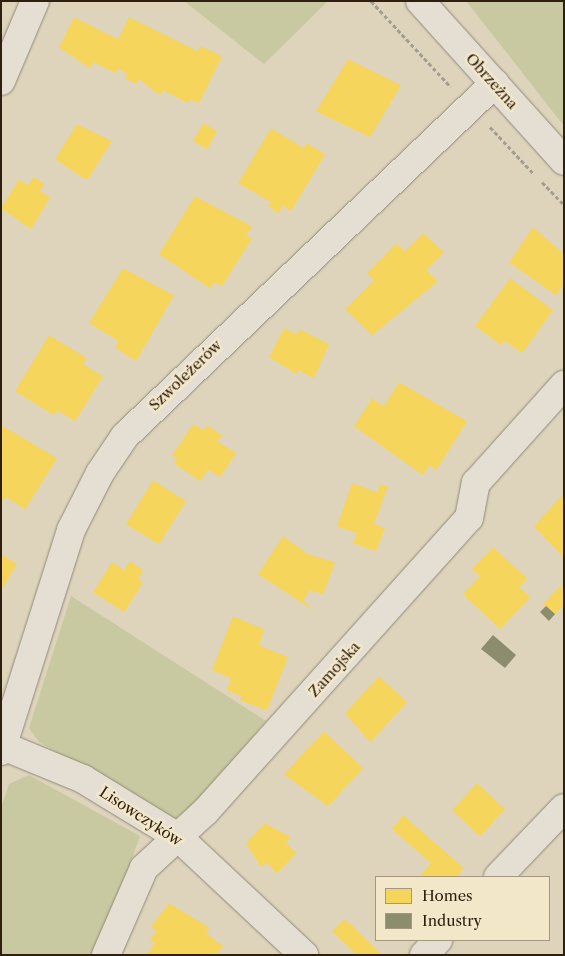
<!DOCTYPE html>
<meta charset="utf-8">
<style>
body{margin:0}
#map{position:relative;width:565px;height:956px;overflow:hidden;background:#ded4bb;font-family:"Libre Caslon Text",serif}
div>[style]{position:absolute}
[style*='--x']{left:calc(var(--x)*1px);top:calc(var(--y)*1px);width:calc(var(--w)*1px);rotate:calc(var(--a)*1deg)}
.green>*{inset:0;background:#c8c9a1}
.homes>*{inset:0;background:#f6d55c}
.industry>*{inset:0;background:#8c8c6e}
.path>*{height:3px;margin-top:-1.5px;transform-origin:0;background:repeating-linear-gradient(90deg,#a39e92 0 4px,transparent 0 6.5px)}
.roads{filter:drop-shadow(0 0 1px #908979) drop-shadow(0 0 1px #908979)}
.street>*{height:28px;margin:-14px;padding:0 14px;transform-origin:14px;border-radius:14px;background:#e5dfd3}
span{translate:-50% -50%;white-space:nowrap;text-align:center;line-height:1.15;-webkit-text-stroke:5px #f3e7ca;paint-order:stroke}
.street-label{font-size:15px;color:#2f1f0f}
.frame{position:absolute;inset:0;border:2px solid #2f1f0f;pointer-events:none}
.legend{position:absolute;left:375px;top:876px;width:175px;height:65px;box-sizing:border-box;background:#f3e7ca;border:1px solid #a5977f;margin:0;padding:6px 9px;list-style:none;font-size:15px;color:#2f1f0f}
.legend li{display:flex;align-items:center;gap:10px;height:25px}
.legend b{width:25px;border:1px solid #a5977f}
</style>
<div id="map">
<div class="green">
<i style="clip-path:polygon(184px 1px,328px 1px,264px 64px)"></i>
<i style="clip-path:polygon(466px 1px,564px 1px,564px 126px)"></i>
<i style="clip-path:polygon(71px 596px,266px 721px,191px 809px,174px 819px,39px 742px,29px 728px)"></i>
<i style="clip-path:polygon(29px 775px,140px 836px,97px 955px,1px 955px,1px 808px,9px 784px)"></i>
</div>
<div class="homes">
<i style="clip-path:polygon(74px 17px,118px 39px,129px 17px,198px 51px,201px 46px,222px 56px,199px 103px,190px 99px,188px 103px,163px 90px,160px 95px,139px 79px,136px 84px,125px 78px,127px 73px,118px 68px,116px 73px,93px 62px,90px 68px,59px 47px)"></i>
<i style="clip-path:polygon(348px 59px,401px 85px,370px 137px,316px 111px)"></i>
<i style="clip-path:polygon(203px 123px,217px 131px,207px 149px,193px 141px)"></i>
<i style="clip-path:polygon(77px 124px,112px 141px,87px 180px,55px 159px)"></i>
<i style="clip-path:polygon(271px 128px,304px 148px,307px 143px,325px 154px,291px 211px,283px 205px,279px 213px,268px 206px,271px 202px,238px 183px)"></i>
<i style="clip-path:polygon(33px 177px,44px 183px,40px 191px,50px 197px,31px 229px,1px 208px,19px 179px,28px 185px)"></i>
<i style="clip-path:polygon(195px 196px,252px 226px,246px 235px,252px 238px,222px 286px,214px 282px,210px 288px,159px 254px)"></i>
<i style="clip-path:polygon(533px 227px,564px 254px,564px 284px,556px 295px,509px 262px)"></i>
<i style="clip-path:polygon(423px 233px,444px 252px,426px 270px,438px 281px,372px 335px,345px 309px,374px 280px,367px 273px,396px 243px,405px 251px)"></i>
<i style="clip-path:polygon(123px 268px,174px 295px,136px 361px,115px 347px,119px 341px,89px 323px)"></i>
<i style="clip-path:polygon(510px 278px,553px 310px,522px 353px,504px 340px,501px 345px,475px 326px)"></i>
<i style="clip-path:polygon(284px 328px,297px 334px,300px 329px,329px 344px,314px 378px,298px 370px,297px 374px,269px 357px)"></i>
<i style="clip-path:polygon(49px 335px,87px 358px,83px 364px,103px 376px,75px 421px,57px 410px,54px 415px,15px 391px)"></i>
<i style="clip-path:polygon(399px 382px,467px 421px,436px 470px,429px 465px,423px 475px,354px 426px,372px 398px,384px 406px)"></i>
<i style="clip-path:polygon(193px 424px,204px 430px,207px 425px,222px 435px,217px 441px,236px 453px,220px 477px,208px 469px,200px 481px,174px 463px,177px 458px,172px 455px)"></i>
<i style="clip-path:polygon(1px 425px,57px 458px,25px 509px,6px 497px,1px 501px)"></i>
<i style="clip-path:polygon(153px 480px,186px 501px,159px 544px,126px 524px)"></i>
<i style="clip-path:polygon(352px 483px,377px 492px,380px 484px,388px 486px,374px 524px,385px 528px,376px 551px,353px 543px,357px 533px,337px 526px)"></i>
<i style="clip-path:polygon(561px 496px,564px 499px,564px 558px,534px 526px)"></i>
<i style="clip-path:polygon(283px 536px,308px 554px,335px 562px,323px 594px,310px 590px,303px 600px,313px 610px,258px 574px)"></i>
<i style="clip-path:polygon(493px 547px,527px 578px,519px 587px,530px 597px,500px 629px,463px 594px,480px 576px,472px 569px)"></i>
<i style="clip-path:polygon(1px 554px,17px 564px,1px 590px)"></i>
<i style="clip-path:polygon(130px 561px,143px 570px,138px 579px,143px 582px,124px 612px,93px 592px,112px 562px,124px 570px)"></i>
<i style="clip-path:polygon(562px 584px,564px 605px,555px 614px,543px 604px)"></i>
<i style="clip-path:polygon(233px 616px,264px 629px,259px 645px,288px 657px,267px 710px,240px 700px,242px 696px,227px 690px,231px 678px,212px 670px)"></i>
<i style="clip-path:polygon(379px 676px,407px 702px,370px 742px,345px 713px)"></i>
<i style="clip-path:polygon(324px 731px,363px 768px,328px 806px,284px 774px)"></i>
<i style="clip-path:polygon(477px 783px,505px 809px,480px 836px,452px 810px)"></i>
<i style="clip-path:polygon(403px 815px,464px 868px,458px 874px,462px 877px,419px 877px,431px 863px,392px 829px)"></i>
<i style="clip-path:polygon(265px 823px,291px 837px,286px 842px,296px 853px,277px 873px,266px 862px,261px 867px,246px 843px)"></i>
<i style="clip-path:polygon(169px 903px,210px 928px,206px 933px,223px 946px,216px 955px,146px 955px,155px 943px,150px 939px,157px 931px,151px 926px)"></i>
<i style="clip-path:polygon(344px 919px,353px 926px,382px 955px,357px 955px,332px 931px)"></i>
</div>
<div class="industry">
<i style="clip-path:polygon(546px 606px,555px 614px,549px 621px,540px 612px)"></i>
<i style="clip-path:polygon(493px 635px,516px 655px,505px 668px,481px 649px)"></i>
</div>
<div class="path">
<i style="--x:371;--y:1;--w:117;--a:47.1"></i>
<i style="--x:490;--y:127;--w:64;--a:46.9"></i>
<i style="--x:542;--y:182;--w:32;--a:46"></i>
</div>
<div class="roads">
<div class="street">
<i style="--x:420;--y:1;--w:215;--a:48"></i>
<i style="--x:1;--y:81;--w:87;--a:-67"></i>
<i style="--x:3;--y:746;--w:87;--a:22.4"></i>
<i style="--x:83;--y:779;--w:111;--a:31.4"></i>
<i style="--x:178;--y:837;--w:173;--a:43.1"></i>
<i style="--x:1;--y:751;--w:232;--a:-72.4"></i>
<i style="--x:71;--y:530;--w:64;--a:-63"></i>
<i style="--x:100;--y:473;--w:45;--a:-56"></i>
<i style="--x:125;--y:436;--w:511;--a:-43.65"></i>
<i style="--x:498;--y:877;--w:95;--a:-46.3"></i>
<i style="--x:106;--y:955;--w:95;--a:-66.4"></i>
<i style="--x:144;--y:868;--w:83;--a:-42.6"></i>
<i style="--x:205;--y:812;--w:395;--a:-48.1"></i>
<i style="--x:469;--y:518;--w:36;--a:-79"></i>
<i style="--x:476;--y:483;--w:132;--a:-48.1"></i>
<i style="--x:424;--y:955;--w:21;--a:-47"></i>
</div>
</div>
<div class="street-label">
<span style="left:492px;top:81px;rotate:48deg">Obrzeżna</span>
<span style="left:185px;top:375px;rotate:-44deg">Szwoleżerów</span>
<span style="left:334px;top:669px;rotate:-48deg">Zamojska</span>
<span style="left:141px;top:816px;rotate:33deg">Lisowczyków</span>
</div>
<div class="frame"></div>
<ul class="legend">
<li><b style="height:14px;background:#f6d55c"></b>Homes</li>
<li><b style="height:14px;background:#8c8c6e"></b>Industry</li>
</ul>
</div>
